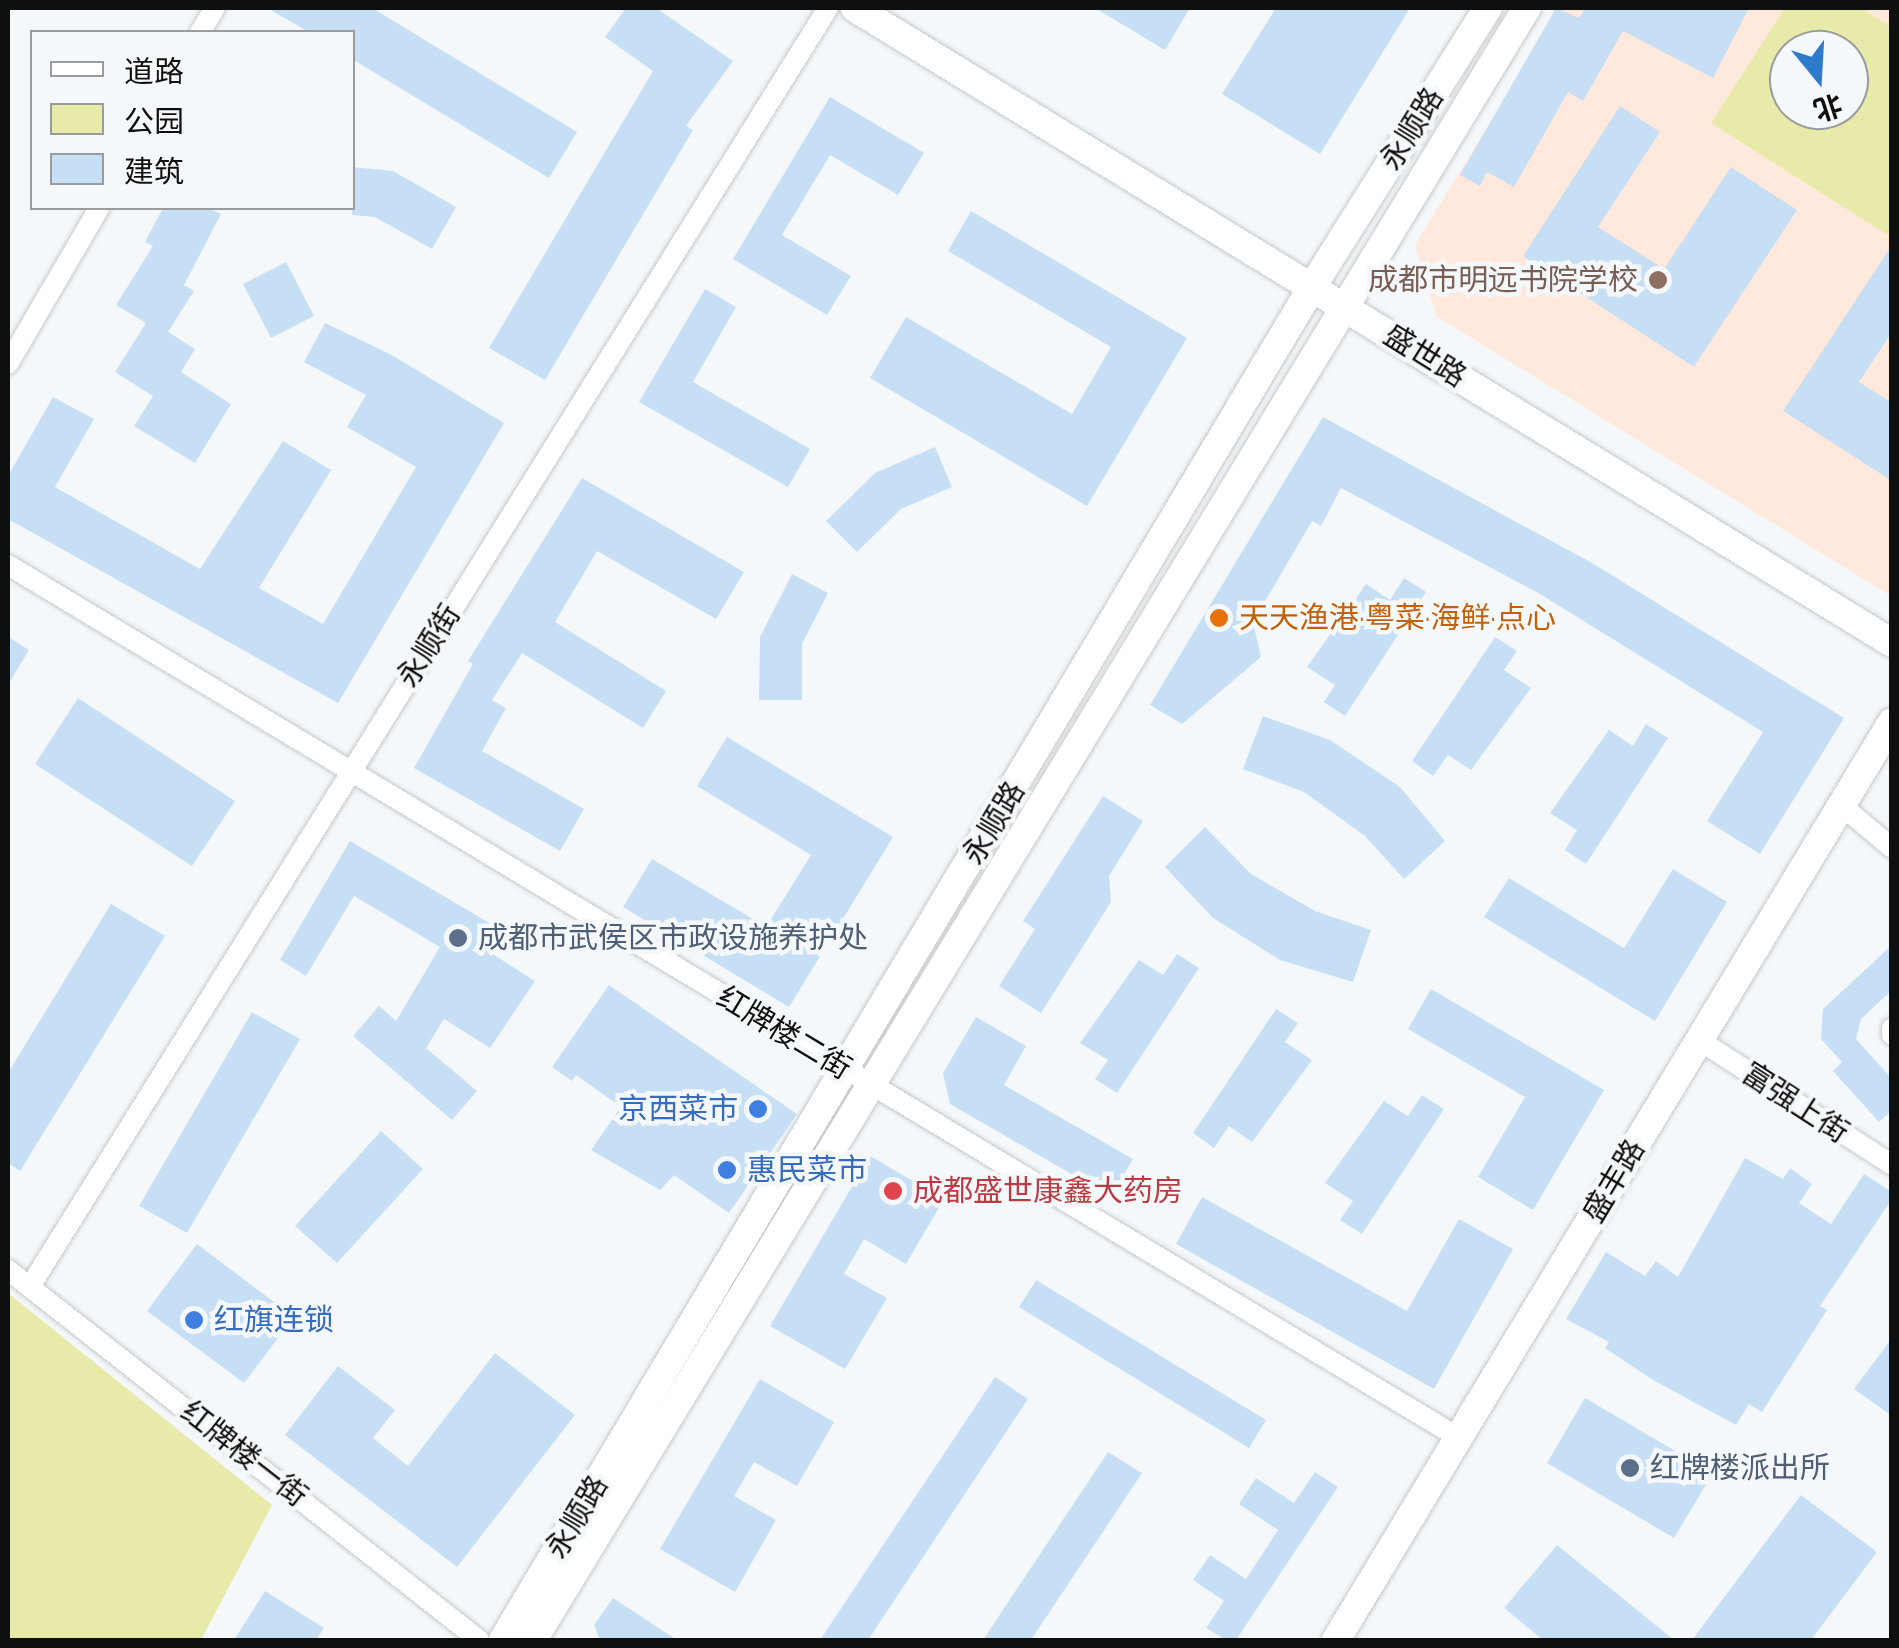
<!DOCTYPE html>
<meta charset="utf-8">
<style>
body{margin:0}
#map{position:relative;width:1899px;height:1648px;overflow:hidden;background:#f5f8fa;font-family:Raleway,"Noto Sans SC",sans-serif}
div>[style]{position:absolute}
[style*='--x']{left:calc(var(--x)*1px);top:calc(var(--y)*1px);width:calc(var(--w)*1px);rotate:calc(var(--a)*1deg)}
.education>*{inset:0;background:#ffe8dc}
.green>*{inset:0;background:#e7eaa9}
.building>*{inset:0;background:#c7dff5}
.roads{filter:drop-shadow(0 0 2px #c6c9cb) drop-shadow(0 0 2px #c6c9cb)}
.street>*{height:20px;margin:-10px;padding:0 10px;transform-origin:10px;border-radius:10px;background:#fff}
.secondary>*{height:28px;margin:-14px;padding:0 14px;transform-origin:14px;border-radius:14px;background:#fff}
.dots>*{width:28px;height:28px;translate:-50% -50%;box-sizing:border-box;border:5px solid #f5f8fa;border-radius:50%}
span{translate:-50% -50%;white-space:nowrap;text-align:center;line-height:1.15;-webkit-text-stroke:9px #f5f8fa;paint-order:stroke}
.street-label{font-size:30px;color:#0e0f0f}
.education-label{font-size:30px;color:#785e54}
.right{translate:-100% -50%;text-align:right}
.food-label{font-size:30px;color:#c56008}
.left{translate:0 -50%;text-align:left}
.service-label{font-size:30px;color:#4e5e75}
.shop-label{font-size:30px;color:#366cbe}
.health-label{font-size:30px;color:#be3a42}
.frame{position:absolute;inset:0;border:10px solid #0e0f0f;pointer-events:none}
.legend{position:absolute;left:30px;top:30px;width:325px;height:180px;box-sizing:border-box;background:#f5f8fa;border:2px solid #999b9c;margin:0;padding:12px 18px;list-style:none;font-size:30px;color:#0e0f0f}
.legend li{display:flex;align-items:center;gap:20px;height:50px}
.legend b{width:50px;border:2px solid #999b9c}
.north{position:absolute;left:1769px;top:30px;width:100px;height:100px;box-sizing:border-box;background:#f5f8fa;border:2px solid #999b9c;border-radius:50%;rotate:162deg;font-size:28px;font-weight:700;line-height:40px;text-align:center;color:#0e0f0f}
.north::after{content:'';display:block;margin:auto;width:35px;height:45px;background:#2d7bca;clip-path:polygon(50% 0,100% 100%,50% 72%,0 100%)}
</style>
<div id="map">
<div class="education">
<i style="clip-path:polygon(evenodd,1560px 8px,1891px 8px,1891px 596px,1436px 316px,1415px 245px,1560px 8px,1789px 50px,1849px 50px,1849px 110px,1789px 110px,1789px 50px)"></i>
</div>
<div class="green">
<i style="clip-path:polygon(evenodd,1785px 8px,1861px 8px,1891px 27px,1891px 237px,1711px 123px,1785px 8px,1789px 50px,1849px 50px,1849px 110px,1789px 110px,1789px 50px)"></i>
<i style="clip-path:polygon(8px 1293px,272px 1505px,201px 1640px,8px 1640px)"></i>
</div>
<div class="building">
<i style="clip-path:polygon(267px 8px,372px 8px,577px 132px,549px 178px,352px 59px,352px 32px,309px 32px)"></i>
<i style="clip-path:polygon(626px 8px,656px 8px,733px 61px,686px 126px,693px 130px,545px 380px,489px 348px,653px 71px,605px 37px)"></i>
<i style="clip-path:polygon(1095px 8px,1190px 8px,1165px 50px)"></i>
<i style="clip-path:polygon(1276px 8px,1410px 8px,1320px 154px,1222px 94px)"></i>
<i style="clip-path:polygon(1556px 8px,1579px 18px,1585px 8px,1749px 8px,1713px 78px,1623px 31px,1583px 101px,1568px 92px,1514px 187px,1487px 172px,1480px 186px,1460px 175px)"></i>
<i style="clip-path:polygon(830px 97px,924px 153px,898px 195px,830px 155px,782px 235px,851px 276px,827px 315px,733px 259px)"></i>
<i style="clip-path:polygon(1620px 106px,1660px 132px,1598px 227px,1664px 269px,1731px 167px,1797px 210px,1694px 367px,1523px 256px)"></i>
<i style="clip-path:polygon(352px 167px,393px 171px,456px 207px,432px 249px,375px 217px,352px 215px)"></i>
<i style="clip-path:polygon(163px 208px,208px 208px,221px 214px,184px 285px,194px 291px,168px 332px,195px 349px,181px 372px,231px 404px,195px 463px,134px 426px,153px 396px,115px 372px,146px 323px,116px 305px,153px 246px,145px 242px)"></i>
<i style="clip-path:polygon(971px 211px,1187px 338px,1087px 506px,870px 378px,906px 317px,1072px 414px,1111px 347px,948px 251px)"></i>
<i style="clip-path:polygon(1892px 245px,1892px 332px,1859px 382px,1892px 403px,1892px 481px,1783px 411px)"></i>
<i style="clip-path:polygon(286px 262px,314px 316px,271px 338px,243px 284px)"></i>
<i style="clip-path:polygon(705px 289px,736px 307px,693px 382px,810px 449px,788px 487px,639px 402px)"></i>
<i style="clip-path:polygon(325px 323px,390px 354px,504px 423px,338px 703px,8px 519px,8px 476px,53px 397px,94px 419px,55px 487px,200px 569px,283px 441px,331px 470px,259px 588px,323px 624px,416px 467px,347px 427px,366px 395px,304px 362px)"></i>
<i style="clip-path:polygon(1323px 417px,1592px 563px,1844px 718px,1760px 854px,1707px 821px,1763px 732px,1540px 594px,1341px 488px,1321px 526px,1312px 521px,1253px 622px,1261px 657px,1182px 724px,1150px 705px)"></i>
<i style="clip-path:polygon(935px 447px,952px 487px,901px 509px,857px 552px,826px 521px,875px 473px)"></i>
<i style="clip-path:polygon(582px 478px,744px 572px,716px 619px,597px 551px,555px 622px,666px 691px,643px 728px,522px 653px,492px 700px,506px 708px,482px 751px,584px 809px,560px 851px,414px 768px,473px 664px,468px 661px)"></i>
<i style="clip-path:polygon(792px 574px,828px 593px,802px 644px,802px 700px,759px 700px,760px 637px)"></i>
<i style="clip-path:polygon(1404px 578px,1426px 592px,1345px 716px,1324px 702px,1335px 685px,1307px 667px,1366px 584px,1390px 600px)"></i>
<i style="clip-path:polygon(8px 637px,29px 650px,8px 685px)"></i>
<i style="clip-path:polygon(1495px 637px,1517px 651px,1504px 670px,1531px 688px,1471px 770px,1448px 755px,1433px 776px,1412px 761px)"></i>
<i style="clip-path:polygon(78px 698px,235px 801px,192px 866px,35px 764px)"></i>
<i style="clip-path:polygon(1263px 716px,1330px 740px,1400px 787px,1445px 841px,1404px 879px,1365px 836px,1304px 792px,1243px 769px)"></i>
<i style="clip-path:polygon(1646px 724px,1668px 738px,1586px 864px,1565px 850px,1577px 830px,1550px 813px,1609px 730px,1633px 746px)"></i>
<i style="clip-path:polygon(727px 737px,893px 837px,789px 1007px,623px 907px,652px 859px,766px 927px,811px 855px,697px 786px)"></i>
<i style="clip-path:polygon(1103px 796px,1143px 821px,1109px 876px,1111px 902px,1041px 1013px,999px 986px,1035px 929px,1023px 921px)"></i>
<i style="clip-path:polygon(1205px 827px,1251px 874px,1315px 911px,1371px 930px,1353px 982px,1280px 960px,1213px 918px,1165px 867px)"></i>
<i style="clip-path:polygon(350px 841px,498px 928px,485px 949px,535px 981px,490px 1048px,444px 1019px,426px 1048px,477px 1091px,452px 1120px,353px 1036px,379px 1006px,396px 1021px,440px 947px,354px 896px,306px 976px,280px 960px)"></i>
<i style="clip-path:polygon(1673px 869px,1727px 902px,1655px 1021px,1484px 917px,1509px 878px,1624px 948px)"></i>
<i style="clip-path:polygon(111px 904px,165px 936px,20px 1171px,8px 1163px,8px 1073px)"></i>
<i style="clip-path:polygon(1892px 945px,1892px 990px,1861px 1019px,1856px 1039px,1892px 1079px,1892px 1110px,1879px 1122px,1833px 1071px,1842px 1062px,1821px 1039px,1823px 1009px)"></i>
<i style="clip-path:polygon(1177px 954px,1199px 968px,1117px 1093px,1095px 1079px,1108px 1060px,1080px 1043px,1139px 960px,1163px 975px)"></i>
<i style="clip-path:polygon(609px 985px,797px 1114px,729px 1213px,674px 1175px,660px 1190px,591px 1150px,621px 1107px,576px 1075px,572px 1081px,552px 1067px)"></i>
<i style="clip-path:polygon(1431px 989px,1604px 1090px,1533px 1210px,1478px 1177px,1525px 1097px,1408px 1029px)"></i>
<i style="clip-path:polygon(1276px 1009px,1298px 1023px,1285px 1042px,1312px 1060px,1252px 1142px,1229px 1126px,1214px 1148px,1193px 1133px)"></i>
<i style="clip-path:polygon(252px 1012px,300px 1039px,187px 1233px,139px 1206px)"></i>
<i style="clip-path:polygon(976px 1017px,1026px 1046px,1004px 1085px,1133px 1159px,1111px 1197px,950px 1104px,943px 1073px)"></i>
<i style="clip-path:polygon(1422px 1095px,1444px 1109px,1362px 1234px,1340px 1220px,1353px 1201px,1325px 1183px,1384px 1101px,1408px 1116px)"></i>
<i style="clip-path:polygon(381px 1131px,423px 1169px,337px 1263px,295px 1226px)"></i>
<i style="clip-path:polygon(870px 1156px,944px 1199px,906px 1264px,864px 1239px,844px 1274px,887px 1298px,845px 1369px,770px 1326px)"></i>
<i style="clip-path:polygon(1745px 1158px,1783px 1179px,1790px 1168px,1812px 1184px,1799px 1203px,1831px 1224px,1864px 1174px,1892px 1192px,1892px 1199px,1820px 1306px,1827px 1310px,1762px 1412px,1749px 1404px,1736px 1425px,1653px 1380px,1605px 1348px,1609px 1342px,1566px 1319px,1606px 1252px,1645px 1276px,1656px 1261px,1678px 1277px)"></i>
<i style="clip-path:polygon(1202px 1197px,1407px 1311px,1459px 1219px,1513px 1249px,1434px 1389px,1176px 1244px)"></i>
<i style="clip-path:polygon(197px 1244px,294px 1317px,244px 1383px,147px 1311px)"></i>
<i style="clip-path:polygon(1036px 1280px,1266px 1420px,1249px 1448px,1019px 1307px)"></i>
<i style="clip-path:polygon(1892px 1338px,1892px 1416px,1854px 1389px)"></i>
<i style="clip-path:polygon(495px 1353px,575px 1415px,457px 1567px,285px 1435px,338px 1366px,395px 1410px,373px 1438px,408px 1466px)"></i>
<i style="clip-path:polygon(995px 1377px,1028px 1399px,868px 1640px,820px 1640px)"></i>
<i style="clip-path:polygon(760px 1379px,834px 1422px,797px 1486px,754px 1462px,734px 1496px,776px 1520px,735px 1592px,660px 1549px)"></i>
<i style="clip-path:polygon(1585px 1398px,1713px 1473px,1674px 1538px,1547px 1463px)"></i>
<i style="clip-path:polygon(1108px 1452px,1142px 1473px,1031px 1640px,983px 1640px)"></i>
<i style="clip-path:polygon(1315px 1472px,1338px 1487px,1236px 1640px,1226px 1640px,1206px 1628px,1224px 1601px,1193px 1580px,1210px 1555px,1246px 1579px,1278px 1530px,1239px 1504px,1256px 1478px,1294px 1503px)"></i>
<i style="clip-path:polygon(1801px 1495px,1877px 1552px,1811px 1640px,1692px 1640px)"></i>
<i style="clip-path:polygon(1557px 1545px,1674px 1640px,1543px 1640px,1504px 1608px)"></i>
<i style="clip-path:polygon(265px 1591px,324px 1628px,316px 1640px,234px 1640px)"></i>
<i style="clip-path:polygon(613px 1598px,677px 1640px,600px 1640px,594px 1625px)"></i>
</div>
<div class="roads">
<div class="street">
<i style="--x:200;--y:32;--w:28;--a:-58"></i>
<i style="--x:8;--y:364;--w:181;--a:-59.7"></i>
<i style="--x:8;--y:565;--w:1693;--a:31.03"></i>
<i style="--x:1841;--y:805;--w:67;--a:40.1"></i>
<i style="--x:1892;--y:1028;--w:7;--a:90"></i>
<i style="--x:1699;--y:1040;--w:230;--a:32.9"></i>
<i style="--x:8;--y:1270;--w:599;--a:38.15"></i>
<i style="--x:31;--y:1285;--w:1505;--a:-58.03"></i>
</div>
<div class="secondary">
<i style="--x:855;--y:8;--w:1216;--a:31.48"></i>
<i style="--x:503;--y:1640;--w:1576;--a:-59.12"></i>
<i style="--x:1312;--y:287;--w:330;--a:-57.8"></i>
<i style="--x:533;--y:1640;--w:1911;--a:-58.66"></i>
<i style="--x:1336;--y:1640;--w:1073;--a:-58.8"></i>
</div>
</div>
<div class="dots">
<i style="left:1658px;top:280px;background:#8d6e63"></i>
<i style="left:1219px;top:618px;background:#e8710a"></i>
<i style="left:458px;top:938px;background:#5c6f8a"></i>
<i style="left:758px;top:1109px;background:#3f7fe0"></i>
<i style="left:727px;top:1170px;background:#3f7fe0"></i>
<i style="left:893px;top:1191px;background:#e0444e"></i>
<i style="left:194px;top:1320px;background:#3f7fe0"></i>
<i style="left:1630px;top:1468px;background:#5c6f8a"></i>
</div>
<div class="street-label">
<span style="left:1412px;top:129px;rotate:-58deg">永顺路</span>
<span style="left:1425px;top:356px;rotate:32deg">盛世路</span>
<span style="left:429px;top:646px;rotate:-58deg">永顺街</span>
<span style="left:994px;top:823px;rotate:-59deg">永顺路</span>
<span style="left:784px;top:1033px;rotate:31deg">红牌楼二街</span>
<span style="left:1795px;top:1103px;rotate:33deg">富强上街</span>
<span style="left:1614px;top:1181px;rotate:-59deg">盛丰路</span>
<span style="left:244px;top:1454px;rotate:38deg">红牌楼一街</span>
<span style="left:577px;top:1517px;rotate:-59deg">永顺路</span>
</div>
<div class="education-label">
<span class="right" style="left:1638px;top:280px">成都市明远书院学校</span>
</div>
<div class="food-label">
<span class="left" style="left:1239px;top:618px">天天渔港·粤菜·海鲜·点心</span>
</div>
<div class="service-label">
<span class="left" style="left:478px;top:938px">成都市武侯区市政设施养护处</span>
<span class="left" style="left:1650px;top:1468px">红牌楼派出所</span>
</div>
<div class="shop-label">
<span class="right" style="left:738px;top:1109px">京西菜市</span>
<span class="left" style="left:747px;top:1170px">惠民菜市</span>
<span class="left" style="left:214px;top:1320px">红旗连锁</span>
</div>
<div class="health-label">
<span class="left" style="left:913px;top:1191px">成都盛世康鑫大药房</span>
</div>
<div class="frame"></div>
<ul class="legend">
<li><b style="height:12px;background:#fff"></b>道路</li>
<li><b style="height:28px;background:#e7eaa9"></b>公园</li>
<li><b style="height:28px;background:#c7dff5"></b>建筑</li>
</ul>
<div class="north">北</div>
</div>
